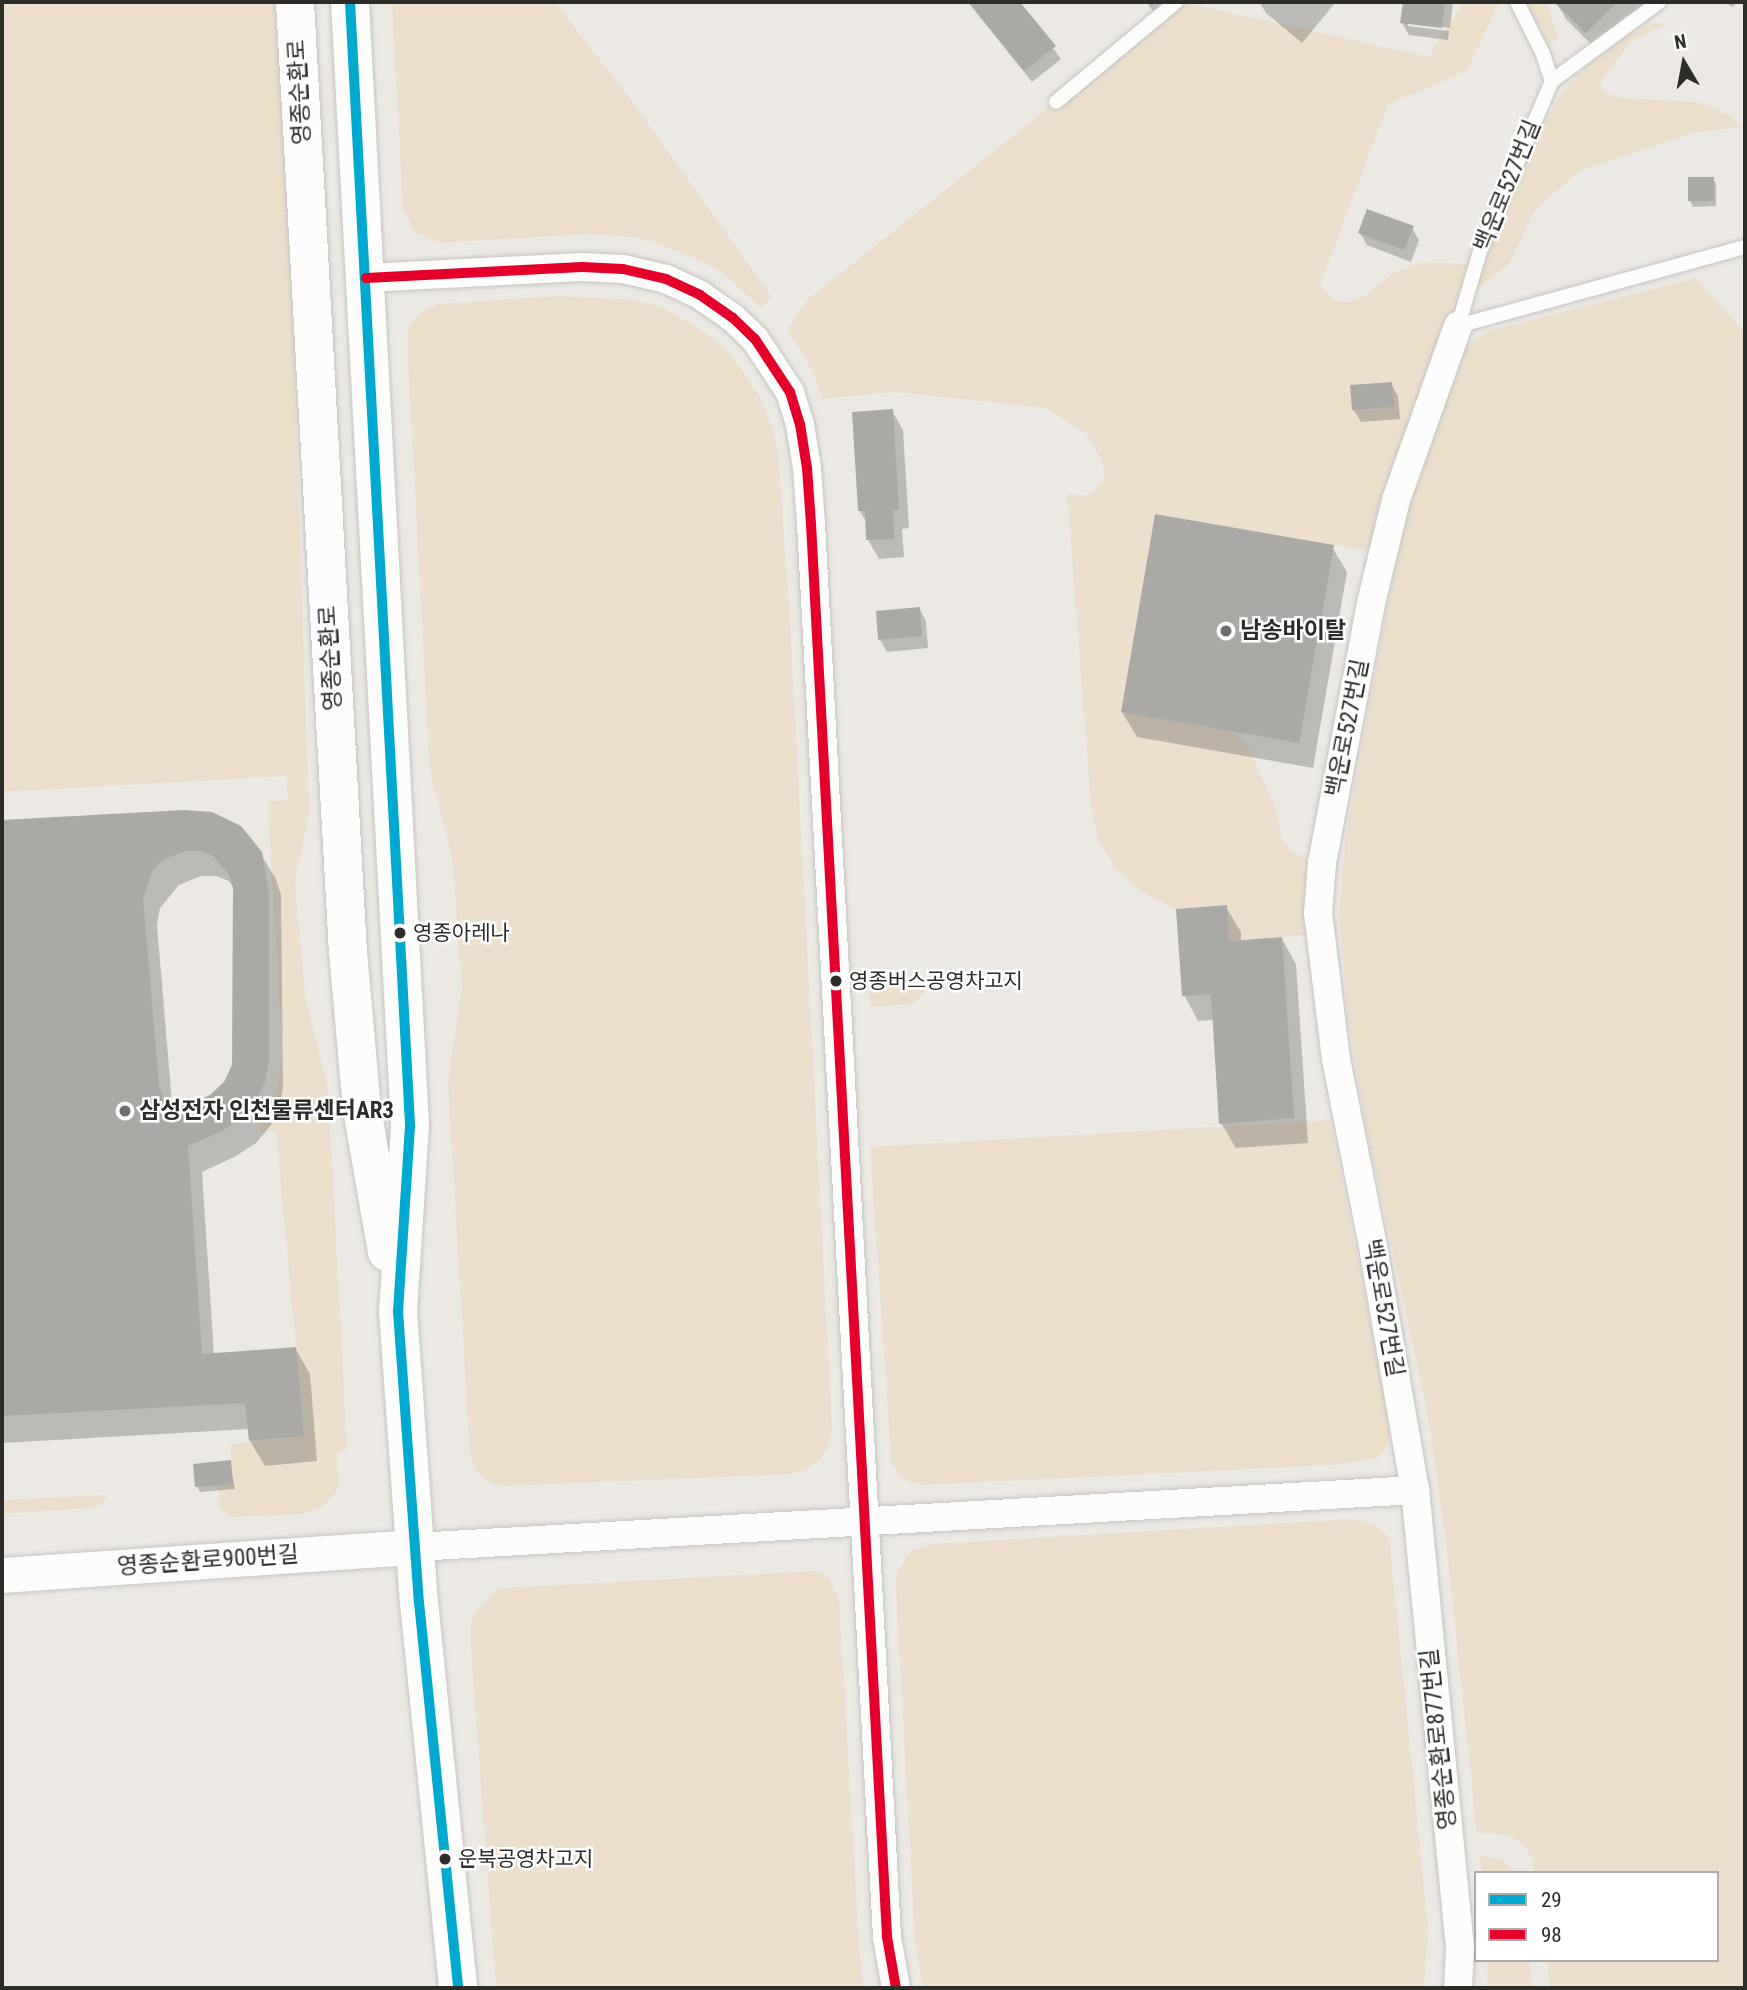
<!DOCTYPE html>
<meta charset="utf-8">
<style>
body{margin:0}
#map{position:relative;width:1747px;height:1990px;overflow:hidden;background:#ece9e5;font-family:"Roboto Condensed","Noto Sans KR",sans-serif}
div>[style]{position:absolute}
[style*='--x']{left:calc(var(--x)*1px);top:calc(var(--y)*1px);width:calc(var(--w)*1px);rotate:calc(var(--a)*1deg)}
.green>*{inset:0;background:#ece0cd}
.shadow>*{inset:0;background:#0003}
.building>*{inset:0;background:#aba9a6}
.roads{filter:drop-shadow(0 0 2px #c6c4c1) drop-shadow(0 0 2px #c6c4c1)}
.service>*{height:14px;margin:-7px;padding:0 7px;transform-origin:7px;border-radius:7px;background:#fcfcfb}
.minor>*{height:28px;margin:-14px;padding:0 14px;transform-origin:14px;border-radius:14px;background:#fcfcfb}
.tertiary>*{height:35px;margin:-17.5px;padding:0 17.5px;transform-origin:17.5px;border-radius:17.5px;background:#fcfcfb}
.secondary>*{height:38px;margin:-19px;padding:0 19px;transform-origin:19px;border-radius:19px;background:#fcfcfb}
.bus-1>*{height:10px;margin:-5px;padding:0 5px;transform-origin:5px;border-radius:5px;background:#00a9ce}
.bus-2>*{height:10px;margin:-5px;padding:0 5px;transform-origin:5px;border-radius:5px;background:#e4002b}
.dots>*{width:19px;height:19px;translate:-50% -50%;box-sizing:border-box;border:4px solid #fff;border-radius:50%}
span{translate:-50% -50%;white-space:nowrap;text-align:center;line-height:1.15;-webkit-text-stroke:5px #fff;paint-order:stroke}
.bus-label{font-size:21px;color:#2e2c29}
.left{translate:0 -50%;text-align:left}
.street-label{font-size:23px;color:#2e2c29}
.poi-label{font-size:23px;color:#2e2c29;font-weight:700}
.frame{position:absolute;inset:0;border:4px solid #2e2c29;pointer-events:none}
.legend{position:absolute;left:1474px;top:1871px;width:245px;height:91px;box-sizing:border-box;background:#fff;border:2px solid #ababa9;margin:0;padding:9px 12px;list-style:none;font-size:21px;color:#2e2c29}
.legend li{display:flex;align-items:center;gap:14px;height:35px}
.legend b{width:35px;border:2px solid #ababa9}
.north{position:absolute;left:1649px;top:28px;width:70px;height:70px;-webkit-text-stroke:5px #fff;paint-order:stroke;rotate:350deg;font-size:19px;font-weight:700;line-height:28px;text-align:center;color:#2e2c29}
.north::after{content:'';display:block;margin:auto;width:24px;height:32px;background:#2e2c29;clip-path:polygon(50% 0,100% 100%,50% 72%,0 100%)}
</style>
<div id="map">
<div class="green">
<i style="clip-path:polygon(2px 2px,274px 2px,291px 265px,309px 815px,295px 881px,305px 995px,328px 1088px,347px 1449px,337px 1452px,339px 1482px,336px 1492px,323px 1506px,305px 1514px,232px 1517px,221px 1509px,217px 1485px,233px 1483px,230px 1444px,304px 1436px,276px 1130px,261px 1131px,258px 1118px,277px 1088px,283px 1053px,267px 801px,288px 800px,286px 776px,2px 792px)"></i>
<i style="clip-path:polygon(392px 2px,555px 2px,632px 101px,772px 297px,761px 308px,723px 273px,701px 261px,655px 242px,633px 237px,589px 234px,440px 243px,415px 232px,403px 208px)"></i>
<i style="clip-path:polygon(evenodd,1182px 2px,1429px 57px,1464px 2px,1499px 2px,1467px 71px,1388px 105px,1320px 285px,1334px 301px,1350px 302px,1367px 294px,1392px 274px,1422px 262px,1466px 264px,1454px 321px,1375px 552px,1155px 515px,1121px 712px,1233px 732px,1247px 746px,1276px 808px,1281px 836px,1291px 851px,1309px 859px,1307px 935px,1229px 941px,1227px 905px,1176px 909px,1140px 891px,1114px 867px,1097px 837px,1091px 806px,1067px 493px,1085px 496px,1097px 490px,1105px 479px,1102px 461px,1087px 434px,1045px 408px,895px 392px,823px 399px,807px 360px,787px 330px,808px 299px,1182px 2px,1392px 382px,1393px 407px,1352px 410px,1350px 385px,1392px 382px)"></i>
<i style="clip-path:polygon(1526px 2px,1547px 2px,1558px 38px,1549px 44px)"></i>
<i style="clip-path:polygon(1669px 22px,1632px 41px,1602px 79px,1602px 92px,1623px 98px,1698px 102px,1729px 115px,1742px 127px,1692px 133px,1581px 170px,1535px 210px,1509px 264px,1477px 289px,1487px 251px,1528px 154px,1559px 96px,1589px 63px,1630px 33px,1652px 24px)"></i>
<i style="clip-path:polygon(1695px 278px,1745px 332px,1745px 1988px,1550px 1988px,1547px 1960px,1717px 1960px,1717px 1873px,1534px 1873px,1531px 1856px,1520px 1842px,1507px 1835px,1477px 1833px,1446px 1541px,1427px 1410px,1365px 1122px,1348px 1016px,1339px 917px,1346px 835px,1405px 507px,1460px 351px,1485px 332px)"></i>
<i style="clip-path:polygon(558px 296px,636px 300px,662px 307px,710px 336px,731px 354px,762px 400px,772px 426px,778px 450px,791px 640px,832px 1428px,827px 1450px,821px 1458px,806px 1470px,792px 1474px,503px 1486px,493px 1484px,478px 1474px,470px 1455px,448px 1082px,462px 988px,452px 856px,430px 774px,407px 340px,410px 326px,417px 315px,438px 304px)"></i>
<i style="clip-path:polygon(923px 983px,924px 992px,914px 1004px,870px 1007px,869px 987px)"></i>
<i style="clip-path:polygon(1330px 1120px,1389px 1420px,1389px 1444px,1378px 1458px,1333px 1465px,922px 1485px,905px 1480px,898px 1474px,892px 1465px,891px 1454px,870px 1147px)"></i>
<i style="clip-path:polygon(108px 1495px,101px 1505px,90px 1508px,2px 1514px,2px 1500px)"></i>
<i style="clip-path:polygon(1354px 1519px,1374px 1524px,1387px 1535px,1390px 1545px,1428px 1931px,1424px 1988px,923px 1988px,915px 1941px,896px 1585px,897px 1574px,906px 1557px,913px 1550px,932px 1544px)"></i>
<i style="clip-path:polygon(813px 1571px,829px 1577px,839px 1599px,860px 1961px,864px 1988px,496px 1988px,471px 1650px,471px 1624px,475px 1613px,496px 1591px,505px 1588px)"></i>
<i style="clip-path:polygon(1480px 1856px,1501px 1859px,1516px 1873px,1482px 1873px)"></i>
<i style="clip-path:polygon(1488px 1960px,1529px 1960px,1533px 1988px,1487px 1988px)"></i>
</div>
<div class="shadow">
<i style="clip-path:polygon(976px 2px,1018px 2px,1061px 59px,1032px 82px,980px 17px,973px 5px)"></i>
<i style="clip-path:polygon(1146px 2px,1179px 2px,1159px 18px)"></i>
<i style="clip-path:polygon(1259px 2px,1336px 2px,1302px 43px,1266px 13px)"></i>
<i style="clip-path:polygon(1404px 2px,1453px 2px,1450px 28px,1408px 22px,1408px 26px,1449px 31px,1448px 40px,1409px 35px,1402px 23px)"></i>
<i style="clip-path:polygon(1556px 2px,1647px 2px,1598px 51px,1566px 19px)"></i>
<i style="clip-path:polygon(1723px 2px,1736px 2px,1733px 7px)"></i>
<i style="clip-path:polygon(1713px 178px,1716px 184px,1716px 206px,1693px 207px,1690px 201px,1690px 179px)"></i>
<i style="clip-path:polygon(1412px 228px,1419px 240px,1411px 262px,1367px 245px,1360px 233px)"></i>
<i style="clip-path:polygon(1391px 384px,1398px 396px,1400px 419px,1361px 422px,1353px 409px)"></i>
<i style="clip-path:polygon(892px 411px,903px 430px,909px 528px,902px 529px,904px 557px,879px 559px,868px 540px,867px 523px,860px 511px)"></i>
<i style="clip-path:polygon(1332px 547px,1347px 572px,1313px 768px,1137px 737px,1122px 712px)"></i>
<i style="clip-path:polygon(919px 608px,926px 621px,928px 648px,887px 652px,880px 640px)"></i>
<i style="clip-path:polygon(evenodd,184px 812px,212px 814px,227px 819px,251px 838px,276px 879px,281px 895px,283px 1087px,279px 1108px,271px 1125px,256px 1143px,236px 1156px,202px 1172px,214px 1355px,295px 1348px,310px 1374px,317px 1461px,265px 1466px,250px 1441px,249px 1429px,2px 1443px,2px 821px,184px 812px,201px 876px,216px 876px,229px 881px,234px 888px,233px 1065px,226px 1083px,211px 1096px,194px 1103px,178px 1105px,172px 1103px,157px 925px,160px 908px,179px 885px,201px 876px)"></i>
<i style="clip-path:polygon(1226px 907px,1241px 932px,1241px 942px,1282px 939px,1296px 964px,1308px 1143px,1236px 1148px,1221px 1123px,1214px 1020px,1198px 1021px,1184px 995px)"></i>
<i style="clip-path:polygon(230px 1462px,235px 1489px,200px 1492px,197px 1486px)"></i>
</div>
<div class="building">
<i style="clip-path:polygon(968px 2px,1020px 2px,1056px 46px,1024px 71px)"></i>
<i style="clip-path:polygon(1403px 2px,1445px 2px,1442px 28px,1400px 23px)"></i>
<i style="clip-path:polygon(1554px 2px,1618px 2px,1586px 33px)"></i>
<i style="clip-path:polygon(1688px 177px,1714px 177px,1714px 201px,1688px 201px)"></i>
<i style="clip-path:polygon(1367px 209px,1414px 226px,1404px 250px,1358px 233px)"></i>
<i style="clip-path:polygon(1392px 382px,1394px 407px,1352px 410px,1350px 385px)"></i>
<i style="clip-path:polygon(893px 409px,899px 510px,893px 510px,894px 539px,866px 540px,865px 511px,858px 511px,852px 412px)"></i>
<i style="clip-path:polygon(1155px 514px,1334px 545px,1299px 743px,1121px 712px)"></i>
<i style="clip-path:polygon(920px 607px,922px 636px,878px 640px,876px 611px)"></i>
<i style="clip-path:polygon(evenodd,184px 810px,212px 812px,241px 826px,262px 852px,269px 894px,269px 1060px,265px 1082px,257px 1099px,242px 1118px,222px 1131px,188px 1146px,202px 1354px,296px 1347px,304px 1436px,249px 1441px,245px 1403px,2px 1416px,2px 820px,184px 810px,186px 851px,200px 851px,213px 856px,229px 875px,233px 888px,232px 1065px,224px 1082px,210px 1095px,194px 1102px,178px 1103px,163px 1097px,159px 1085px,143px 898px,153px 870px,164px 859px,186px 851px)"></i>
<i style="clip-path:polygon(1227px 905px,1229px 941px,1282px 937px,1294px 1118px,1219px 1124px,1211px 994px,1182px 996px,1176px 909px)"></i>
<i style="clip-path:polygon(231px 1460px,233px 1484px,195px 1487px,193px 1464px)"></i>
</div>
<div class="roads">
<div class="service">
<i style="--x:1517;--y:2;--w:58;--a:63.4"></i>
<i style="--x:1543;--y:54;--w:28;--a:72"></i>
<i style="--x:1056;--y:102;--w:156;--a:-39.8"></i>
<i style="--x:1458;--y:326;--w:81;--a:-73.6"></i>
<i style="--x:1481;--y:248;--w:181;--a:-67"></i>
<i style="--x:1552;--y:81;--w:133;--a:-36.4"></i>
<i style="--x:1458;--y:326;--w:298;--a:-15.4"></i>
</div>
<div class="minor">
<i style="--x:366;--y:278;--w:216;--a:-2.9"></i>
<i style="--x:582;--y:267;--w:41;--a:2.8"></i>
<i style="--x:623;--y:269;--w:44;--a:13.1"></i>
<i style="--x:666;--y:279;--w:38;--a:25"></i>
<i style="--x:700;--y:295;--w:40;--a:34.9"></i>
<i style="--x:733;--y:318;--w:30;--a:44"></i>
<i style="--x:755;--y:339;--w:64;--a:56.6"></i>
<i style="--x:790;--y:392;--w:34;--a:73"></i>
<i style="--x:800;--y:424;--w:45;--a:81"></i>
<i style="--x:807;--y:468;--w:56;--a:85.9"></i>
<i style="--x:811;--y:524;--w:1415;--a:86.92"></i>
<i style="--x:887;--y:1937;--w:52;--a:80"></i>
<i style="--x:415;--y:1547;--w:1002;--a:-3.26"></i>
<i style="--x:1458;--y:1988;--w:40;--a:-87.1"></i>
<i style="--x:1460;--y:1948;--w:460;--a:-95.6"></i>
<i style="--x:1415;--y:1490;--w:248;--a:-99.8"></i>
<i style="--x:1373;--y:1246;--w:191;--a:-101.2"></i>
<i style="--x:1336;--y:1059;--w:147;--a:-97"></i>
<i style="--x:1318;--y:913;--w:50;--a:-85.4"></i>
<i style="--x:1322;--y:863;--w:269;--a:-79.3"></i>
<i style="--x:1372;--y:599;--w:102;--a:-76.4"></i>
<i style="--x:1396;--y:500;--w:185;--a:-70.4"></i>
</div>
<div class="tertiary">
<i style="--x:2;--y:1575;--w:414;--a:-3.9"></i>
</div>
<div class="secondary">
<i style="--x:295;--y:2;--w:951;--a:86.81"></i>
<i style="--x:348;--y:952;--w:158;--a:84.9"></i>
<i style="--x:362;--y:1109;--w:145;--a:80.1"></i>
<i style="--x:350;--y:2;--w:1126;--a:86.94"></i>
<i style="--x:410;--y:1126;--w:185;--a:93.7"></i>
<i style="--x:398;--y:1311;--w:292;--a:85.9"></i>
<i style="--x:419;--y:1602;--w:388;--a:84.2"></i>
</div>
</div>
<div class="bus-1">
<i style="--x:350;--y:2;--w:1126;--a:86.94"></i>
<i style="--x:410;--y:1126;--w:185;--a:93.7"></i>
<i style="--x:398;--y:1311;--w:292;--a:85.9"></i>
<i style="--x:419;--y:1602;--w:388;--a:84.2"></i>
</div>
<div class="bus-2">
<i style="--x:366;--y:278;--w:216;--a:-2.9"></i>
<i style="--x:582;--y:267;--w:41;--a:2.8"></i>
<i style="--x:623;--y:269;--w:44;--a:13.1"></i>
<i style="--x:666;--y:279;--w:38;--a:25"></i>
<i style="--x:700;--y:295;--w:40;--a:34.9"></i>
<i style="--x:733;--y:318;--w:30;--a:44"></i>
<i style="--x:755;--y:339;--w:64;--a:56.6"></i>
<i style="--x:790;--y:392;--w:34;--a:73"></i>
<i style="--x:800;--y:424;--w:45;--a:81"></i>
<i style="--x:807;--y:468;--w:56;--a:85.9"></i>
<i style="--x:811;--y:524;--w:1415;--a:86.92"></i>
<i style="--x:887;--y:1937;--w:52;--a:80"></i>
</div>
<div class="dots">
<i style="left:1226px;top:631px;background:#706e6b"></i>
<i style="left:400px;top:933px;background:#2e2c29"></i>
<i style="left:836px;top:981px;background:#2e2c29"></i>
<i style="left:125px;top:1111px;background:#706e6b"></i>
<i style="left:445px;top:1859px;background:#2e2c29"></i>
</div>
<div class="bus-label">
<span class="left" style="left:413px;top:933px">영종아레나</span>
<span class="left" style="left:849px;top:981px">영종버스공영차고지</span>
<span class="left" style="left:458px;top:1859px">운북공영차고지</span>
</div>
<div class="street-label">
<span style="left:300px;top:92px;rotate:-93deg">영종순환로</span>
<span style="left:1508px;top:186px;rotate:-68deg">백운로527번길</span>
<span style="left:331px;top:658px;rotate:-93deg">영종순환로</span>
<span style="left:1348px;top:728px;rotate:-79deg">백운로527번길</span>
<span style="left:1383px;top:1308px;rotate:80deg">백운로527번길</span>
<span style="left:208px;top:1561px;rotate:-4deg">영종순환로900번길</span>
<span style="left:1439px;top:1739px;rotate:-96deg">영종순환로877번길</span>
</div>
<div class="poi-label">
<span class="left" style="left:1240px;top:631px">남송바이탈</span>
<span class="left" style="left:139px;top:1111px">삼성전자 인천물류센터AR3</span>
</div>
<div class="frame"></div>
<ul class="legend">
<li><b style="height:9px;background:#00a9ce"></b>29</li>
<li><b style="height:9px;background:#e4002b"></b>98</li>
</ul>
<div class="north">N</div>
</div>
